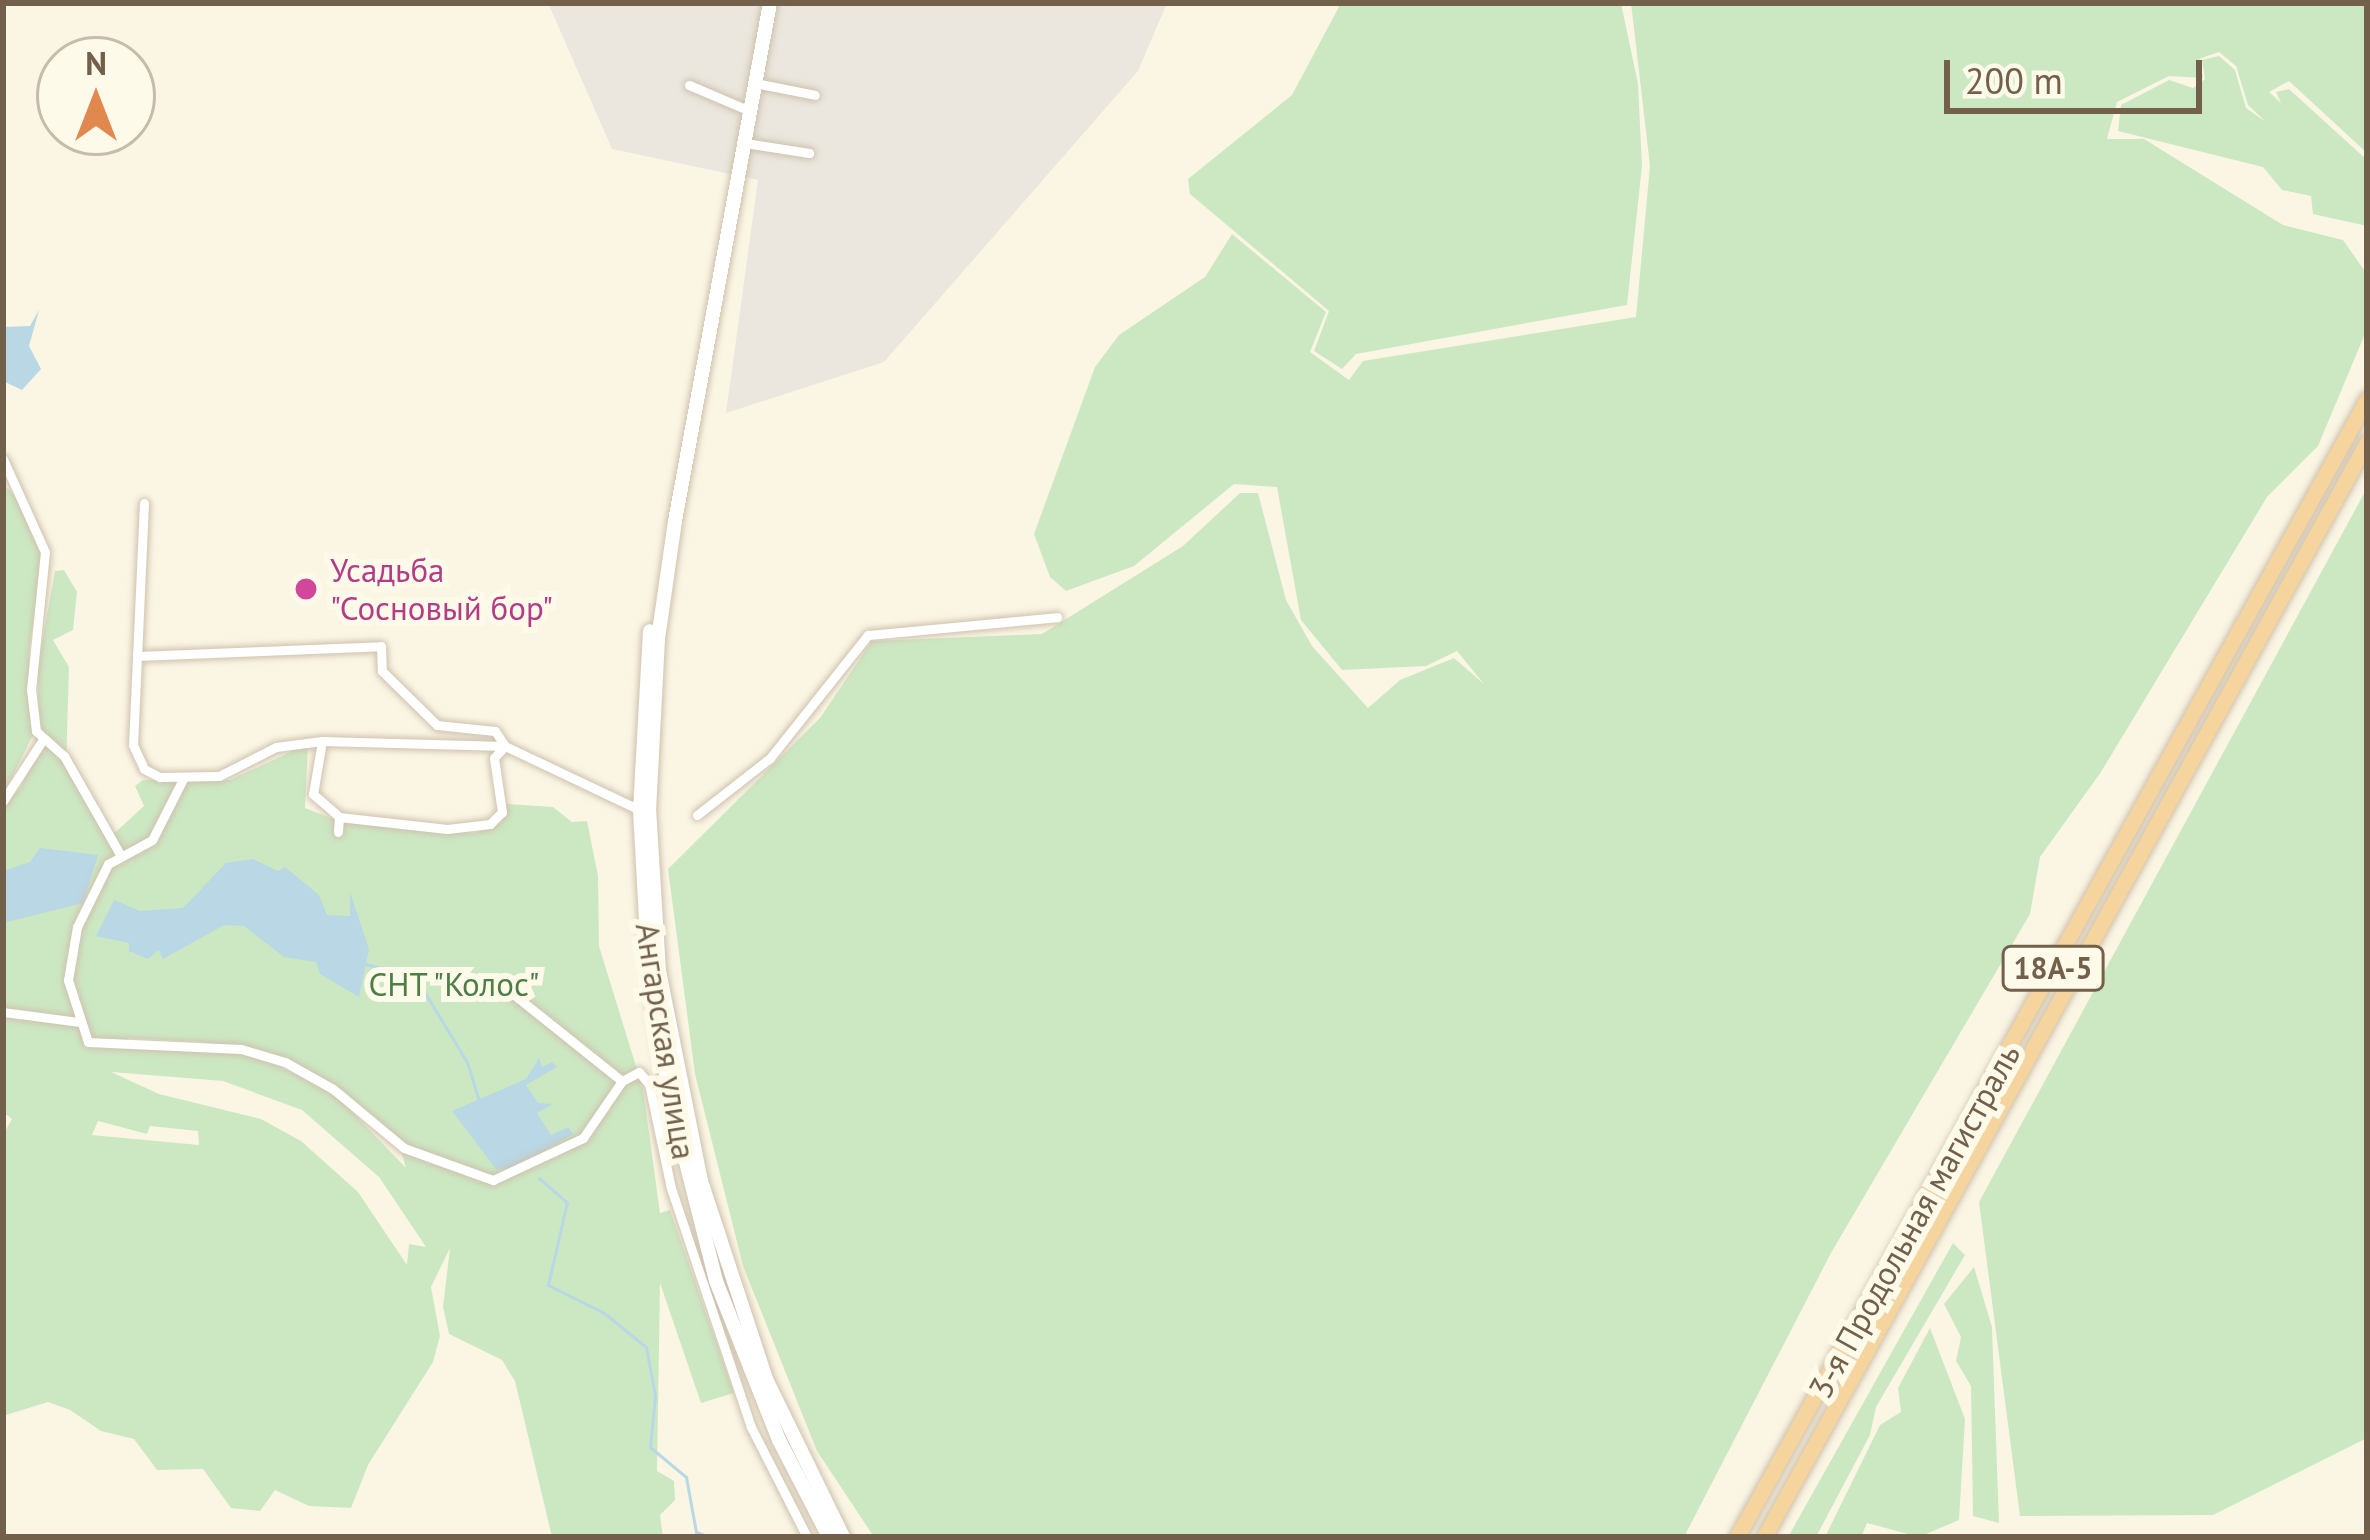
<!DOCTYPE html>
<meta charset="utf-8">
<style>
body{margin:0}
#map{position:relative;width:2370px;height:1540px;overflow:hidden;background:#fbf6e4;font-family:"PT Sans",sans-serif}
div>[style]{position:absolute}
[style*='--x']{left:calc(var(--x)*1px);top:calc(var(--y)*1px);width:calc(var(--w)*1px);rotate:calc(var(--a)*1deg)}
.industrial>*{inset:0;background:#ebe7de}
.green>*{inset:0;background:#cce8c3}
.water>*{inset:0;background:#b9d7e4}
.stream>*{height:3px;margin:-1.5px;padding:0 1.5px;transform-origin:1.5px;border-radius:1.5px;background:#b9d7e4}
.roads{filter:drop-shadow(0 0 3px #cec2ae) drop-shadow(0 0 3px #cec2ae)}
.minor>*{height:9px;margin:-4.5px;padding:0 4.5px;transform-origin:4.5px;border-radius:4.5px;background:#fff}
.secondary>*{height:14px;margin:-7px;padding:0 7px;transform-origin:7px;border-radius:7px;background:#fff}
.trunk>*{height:15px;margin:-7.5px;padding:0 7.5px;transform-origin:7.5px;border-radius:7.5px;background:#f6d49e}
.dots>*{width:33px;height:33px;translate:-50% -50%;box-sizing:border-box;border:6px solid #fefaea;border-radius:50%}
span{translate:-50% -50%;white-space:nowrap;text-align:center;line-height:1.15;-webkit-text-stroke:12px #fefaea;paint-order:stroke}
.shield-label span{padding:3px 9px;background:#fefaea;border:3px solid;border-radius:9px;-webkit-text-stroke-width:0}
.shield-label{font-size:30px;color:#73604b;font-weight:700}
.hotel-label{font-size:33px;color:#b23c85}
.left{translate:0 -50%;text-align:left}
.park-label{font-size:33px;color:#4d7e46}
.street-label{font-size:33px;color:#73604b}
.frame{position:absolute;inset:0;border:6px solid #73604b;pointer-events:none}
.north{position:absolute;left:36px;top:36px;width:120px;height:120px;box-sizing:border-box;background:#fefaea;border:3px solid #c6bcaa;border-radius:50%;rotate:0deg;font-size:33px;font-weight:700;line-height:48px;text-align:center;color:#73604b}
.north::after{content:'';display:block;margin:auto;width:42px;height:54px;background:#e1884e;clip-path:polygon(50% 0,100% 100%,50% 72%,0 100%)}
.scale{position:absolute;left:1944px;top:60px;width:258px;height:54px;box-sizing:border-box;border:6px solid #73604b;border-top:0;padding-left:15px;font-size:36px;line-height:42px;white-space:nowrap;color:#73604b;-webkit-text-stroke:9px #fefaea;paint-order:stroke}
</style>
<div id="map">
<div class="industrial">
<i style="clip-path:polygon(548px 3px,1167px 3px,1138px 71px,884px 362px,726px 413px,758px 180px,612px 149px)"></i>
</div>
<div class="green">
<i style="clip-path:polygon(1341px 3px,1621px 3px,1638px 84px,1642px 166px,1627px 305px,1356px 354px,1342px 369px,1314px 351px,1329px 311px,1190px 194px,1188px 179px,1292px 95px)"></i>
<i style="clip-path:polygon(1631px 3px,2367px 3px,2367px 153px,2289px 81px,2269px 92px,2281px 103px,2276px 92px,2289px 89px,2367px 160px,2367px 226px,2313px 214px,2311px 196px,2282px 190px,2263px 167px,2118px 131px,2121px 105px,2169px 80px,2193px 88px,2205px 79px,2202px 60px,2219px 56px,2235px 70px,2246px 108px,2266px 122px,2248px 105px,2236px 66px,2219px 52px,2199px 59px,2203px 78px,2169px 76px,2117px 102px,2107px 139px,2144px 139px,2283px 225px,2343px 240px,2367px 274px,2367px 329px,2318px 446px,2267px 497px,2101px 772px,2040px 857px,2030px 914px,1831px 1253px,1684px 1537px,874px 1537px,817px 1451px,743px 1266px,695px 1074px,668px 869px,820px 718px,872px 641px,1042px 634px,1183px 546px,1240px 493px,1258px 493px,1286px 600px,1312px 646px,1368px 708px,1400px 680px,1454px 658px,1484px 684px,1457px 651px,1426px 666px,1342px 670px,1301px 620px,1277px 487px,1234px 484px,1134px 566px,1066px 591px,1050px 577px,1034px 534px,1095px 367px,1119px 335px,1205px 277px,1232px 234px,1326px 312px,1310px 352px,1349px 380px,1363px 361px,1636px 317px,1650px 166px)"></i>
<i style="clip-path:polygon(3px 484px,24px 505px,45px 553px,29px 649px,33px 735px,3px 795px)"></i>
<i style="clip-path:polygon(2367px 488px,2367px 1438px,2213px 1515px,2020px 1516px,1979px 1202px)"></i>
<i style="clip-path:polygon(evenodd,64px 570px,77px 592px,73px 630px,53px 640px,69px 667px,66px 769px,108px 839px,144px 806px,135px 786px,143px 780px,230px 780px,308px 744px,305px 808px,341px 822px,475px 833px,499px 822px,507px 804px,553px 807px,572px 822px,587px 821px,598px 876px,599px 946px,643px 1089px,660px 1213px,670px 1210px,734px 1393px,701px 1403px,660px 1283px,657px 1471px,674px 1481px,675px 1500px,660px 1515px,663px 1537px,552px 1537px,515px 1381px,502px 1360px,449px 1334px,443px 1307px,450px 1248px,431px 1287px,440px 1336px,433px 1362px,368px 1465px,351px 1508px,309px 1506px,275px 1490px,260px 1511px,231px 1508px,203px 1469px,157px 1470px,134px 1439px,101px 1431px,70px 1410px,48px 1402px,3px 1416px,3px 1135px,12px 1119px,3px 1112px,3px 806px,21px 787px,39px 744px,38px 665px,55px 571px,64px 570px,128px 1038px,202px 1042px,208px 1043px,122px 1049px,128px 1038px,64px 570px,237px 1047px,257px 1049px,343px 1090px,398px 1141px,406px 1168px,333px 1092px,237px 1047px,64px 570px,111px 1072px,223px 1081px,302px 1110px,379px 1177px,426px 1247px,409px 1244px,407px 1265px,358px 1192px,301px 1141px,261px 1119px,159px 1094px,111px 1072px,64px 570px,98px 1121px,147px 1134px,150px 1126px,198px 1131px,199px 1145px,92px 1135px,98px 1121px)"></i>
<i style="clip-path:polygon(1953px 1243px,1965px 1255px,1876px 1407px,1870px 1435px,1816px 1537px,1788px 1537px)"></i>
<i style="clip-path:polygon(1974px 1267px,1992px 1327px,1999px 1523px,1973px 1516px,1971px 1386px,1956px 1361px,1961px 1337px,1944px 1304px)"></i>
<i style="clip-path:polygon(1930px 1328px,1965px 1419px,1959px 1520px,1919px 1537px,1867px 1523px,1861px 1537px,1825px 1537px,1880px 1425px,1901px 1412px,1898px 1388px)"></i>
</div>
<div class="water">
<i style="clip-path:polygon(39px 310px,29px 346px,41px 369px,22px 390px,3px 381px,3px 327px,30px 326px)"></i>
<i style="clip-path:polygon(40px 848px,98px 855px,83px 903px,3px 923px,3px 871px,30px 862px)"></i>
<i style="clip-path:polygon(253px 859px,278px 871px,285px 867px,319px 895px,327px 915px,350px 916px,350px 892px,369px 949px,359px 997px,320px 974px,316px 962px,284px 957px,244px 926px,224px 925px,163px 959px,159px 950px,148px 959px,129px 951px,129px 943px,96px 936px,114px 900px,140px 911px,183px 908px,226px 863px)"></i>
<i style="clip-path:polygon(539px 1058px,542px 1067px,552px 1062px,557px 1067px,526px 1085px,538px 1103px,553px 1104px,537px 1113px,551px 1135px,568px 1127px,573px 1134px,513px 1169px,496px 1169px,452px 1111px,526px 1079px)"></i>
</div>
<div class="stream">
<i style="--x:365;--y:964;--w:39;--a:13"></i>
<i style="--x:403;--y:973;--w:30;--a:42"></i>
<i style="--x:425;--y:993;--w:81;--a:58.7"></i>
<i style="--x:467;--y:1062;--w:39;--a:73"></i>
<i style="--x:539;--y:1178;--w:37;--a:41"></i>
<i style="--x:567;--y:1202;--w:85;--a:102.9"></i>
<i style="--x:548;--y:1285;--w:63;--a:26.6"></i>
<i style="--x:604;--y:1313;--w:54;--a:39"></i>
<i style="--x:646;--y:1347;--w:50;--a:79.6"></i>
<i style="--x:655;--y:1396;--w:51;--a:95.6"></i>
<i style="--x:650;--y:1447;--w:47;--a:39.8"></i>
<i style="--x:686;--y:1477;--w:56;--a:79.7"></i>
<i style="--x:696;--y:1532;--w:15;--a:20"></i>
</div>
<div class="roads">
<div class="minor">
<i style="--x:755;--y:83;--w:61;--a:11.3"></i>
<i style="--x:689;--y:85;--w:66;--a:23.1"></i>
<i style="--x:745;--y:143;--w:65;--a:8.9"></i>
<i style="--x:3;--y:459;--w:102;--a:65.7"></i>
<i style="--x:45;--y:552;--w:138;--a:95.8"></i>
<i style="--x:31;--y:689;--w:42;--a:83.2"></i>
<i style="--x:36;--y:731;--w:38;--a:42"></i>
<i style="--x:64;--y:756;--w:113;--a:60.3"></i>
<i style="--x:144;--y:503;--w:242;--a:92.6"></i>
<i style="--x:133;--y:745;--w:26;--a:65"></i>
<i style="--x:144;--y:769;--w:18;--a:27"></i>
<i style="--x:160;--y:777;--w:59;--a:-1"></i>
<i style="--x:219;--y:776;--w:64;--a:-27"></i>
<i style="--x:276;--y:747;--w:46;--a:-7.4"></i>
<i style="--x:322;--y:741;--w:183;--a:1.6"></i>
<i style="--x:505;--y:746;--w:149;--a:25.4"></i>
<i style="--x:137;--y:656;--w:244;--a:-2.3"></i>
<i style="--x:381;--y:646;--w:25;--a:88"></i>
<i style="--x:382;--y:671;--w:77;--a:44.5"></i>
<i style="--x:437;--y:725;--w:58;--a:5.9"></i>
<i style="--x:495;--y:731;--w:18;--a:56"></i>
<i style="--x:505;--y:746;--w:16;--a:133"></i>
<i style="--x:494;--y:758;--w:55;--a:81.6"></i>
<i style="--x:502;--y:812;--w:17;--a:135"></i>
<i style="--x:490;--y:824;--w:43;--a:173.4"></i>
<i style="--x:447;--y:829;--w:109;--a:-173.7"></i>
<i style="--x:339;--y:817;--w:15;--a:94"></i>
<i style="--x:322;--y:741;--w:54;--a:99.6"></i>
<i style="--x:313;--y:794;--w:35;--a:41"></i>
<i style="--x:183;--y:779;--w:68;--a:116.9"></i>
<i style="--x:152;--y:840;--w:50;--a:151.4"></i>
<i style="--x:108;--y:864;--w:70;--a:116.2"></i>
<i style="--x:77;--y:927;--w:54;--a:99.6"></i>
<i style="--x:68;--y:980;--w:65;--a:72.1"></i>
<i style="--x:88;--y:1042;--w:153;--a:2.6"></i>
<i style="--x:241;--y:1049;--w:46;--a:16.5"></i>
<i style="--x:285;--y:1062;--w:55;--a:29.4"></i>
<i style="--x:333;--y:1089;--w:92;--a:39.7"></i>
<i style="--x:404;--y:1148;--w:95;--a:19.8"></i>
<i style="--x:493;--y:1180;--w:99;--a:-25"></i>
<i style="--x:583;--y:1138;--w:69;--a:-55.6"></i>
<i style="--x:622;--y:1081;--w:19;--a:-28"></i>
<i style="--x:639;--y:1072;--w:16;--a:50"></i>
<i style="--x:649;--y:1084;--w:106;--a:78.1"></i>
<i style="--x:671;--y:1188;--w:252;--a:71.5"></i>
<i style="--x:751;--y:1427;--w:123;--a:63"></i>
<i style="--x:3;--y:801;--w:72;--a:-57"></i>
<i style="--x:697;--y:815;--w:93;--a:-38"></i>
<i style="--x:770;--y:758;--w:157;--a:-51.5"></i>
<i style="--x:868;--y:635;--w:190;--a:-5.4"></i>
<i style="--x:507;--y:989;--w:147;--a:38.7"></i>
<i style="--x:3;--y:1012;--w:77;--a:7.5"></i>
</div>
<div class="secondary">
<i style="--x:770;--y:3;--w:527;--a:100.39"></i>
<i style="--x:675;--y:521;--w:119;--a:98.2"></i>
<i style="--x:658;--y:639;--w:169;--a:93"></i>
<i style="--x:649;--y:808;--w:163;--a:86.5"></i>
<i style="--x:659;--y:971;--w:214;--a:78.7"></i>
<i style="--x:701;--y:1181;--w:208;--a:71.8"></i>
<i style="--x:766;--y:1379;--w:176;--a:64"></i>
<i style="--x:647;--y:939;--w:129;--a:-93.1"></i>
<i style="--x:640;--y:810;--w:179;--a:-86.8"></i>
<i style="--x:653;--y:990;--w:106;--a:81.3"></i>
<i style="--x:669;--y:1095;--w:192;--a:75.8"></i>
<i style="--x:716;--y:1281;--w:171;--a:68.4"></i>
<i style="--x:779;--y:1440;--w:109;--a:62.7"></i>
</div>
<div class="trunk">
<i style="--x:1737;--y:1537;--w:1301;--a:-61.03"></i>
<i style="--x:1764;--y:1537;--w:1250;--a:-61.16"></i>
</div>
</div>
<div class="dots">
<i style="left:306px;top:589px;background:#d1479c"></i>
</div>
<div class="shield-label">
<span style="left:2053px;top:968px">18А-5</span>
</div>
<div class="hotel-label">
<span class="left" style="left:330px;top:589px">Усадьба<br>"Сосновый бор"</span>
</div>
<div class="park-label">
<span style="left:454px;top:984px">СНТ "Колос"</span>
</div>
<div class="street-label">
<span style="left:666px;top:1041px;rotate:81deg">Ангарская улица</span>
<span style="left:1914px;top:1221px;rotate:-61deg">3-я Продольная магистраль</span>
</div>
<div class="frame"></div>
<div class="north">N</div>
<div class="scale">200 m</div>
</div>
